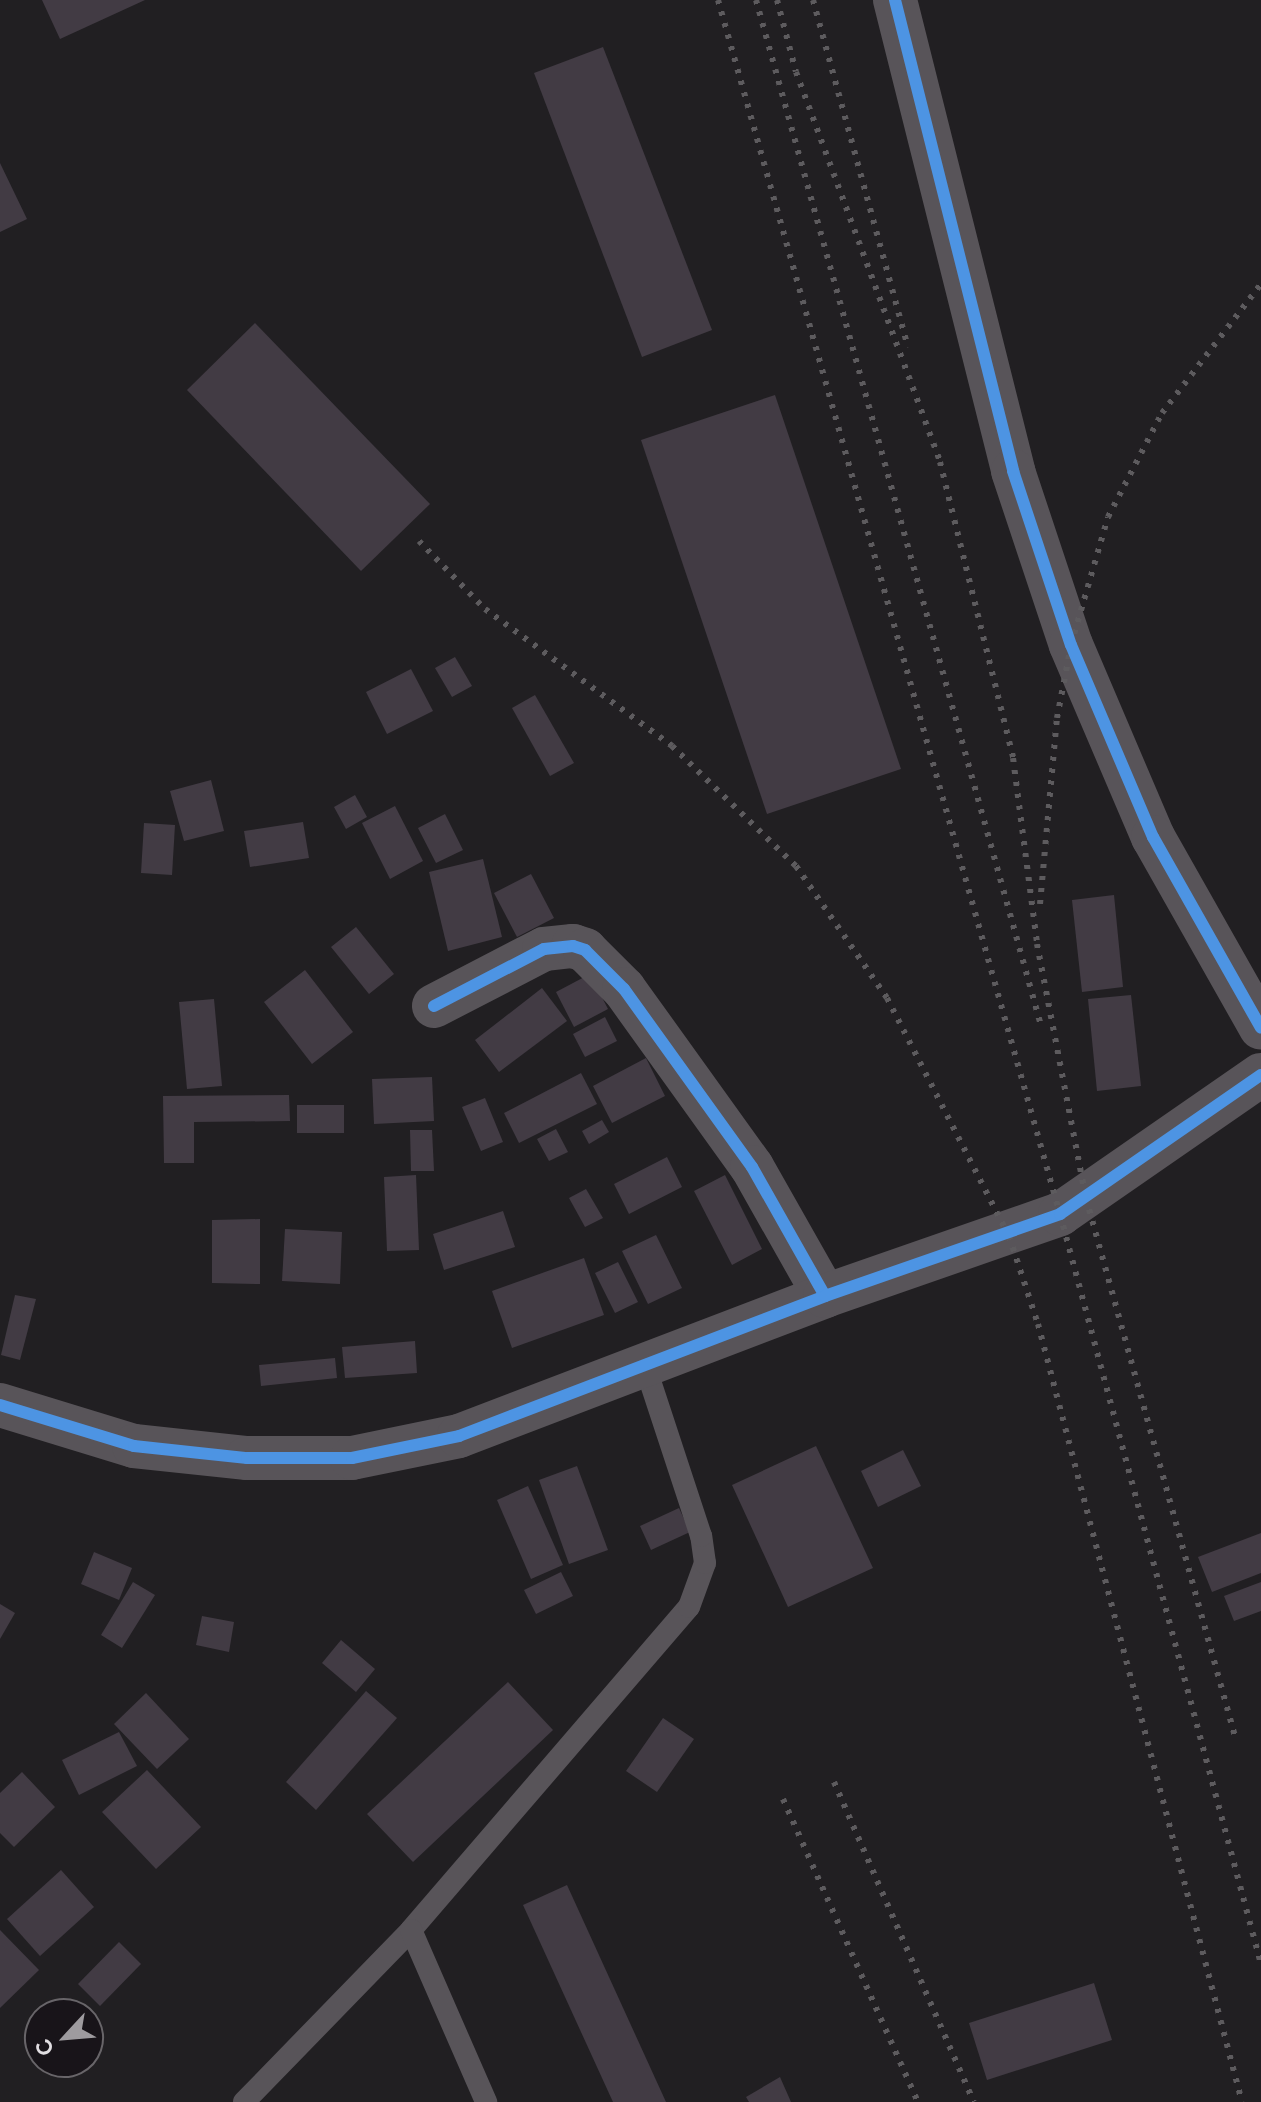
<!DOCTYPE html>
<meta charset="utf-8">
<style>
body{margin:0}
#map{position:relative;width:1261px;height:2102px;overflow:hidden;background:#211f22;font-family:Raleway,sans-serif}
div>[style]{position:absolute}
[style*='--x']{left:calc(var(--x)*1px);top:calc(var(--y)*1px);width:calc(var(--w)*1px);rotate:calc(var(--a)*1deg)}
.building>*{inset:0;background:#423b44}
.lane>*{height:22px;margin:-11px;padding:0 11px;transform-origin:11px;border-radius:11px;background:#585459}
.street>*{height:44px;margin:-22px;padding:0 22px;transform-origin:22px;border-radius:22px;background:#585459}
.rail>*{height:6px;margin-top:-3px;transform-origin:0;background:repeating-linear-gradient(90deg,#5d5b5e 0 4px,transparent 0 12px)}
.cycleway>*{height:12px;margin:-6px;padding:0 6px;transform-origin:6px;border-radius:6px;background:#4d94e3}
span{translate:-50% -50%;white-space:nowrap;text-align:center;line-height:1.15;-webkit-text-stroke:8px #181419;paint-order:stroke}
.north{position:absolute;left:24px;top:1998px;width:80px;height:80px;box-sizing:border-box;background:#181419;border:2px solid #686569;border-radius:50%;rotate:244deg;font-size:22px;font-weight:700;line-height:32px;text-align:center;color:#e1dee2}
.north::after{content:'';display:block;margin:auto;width:28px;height:36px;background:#9e9b9f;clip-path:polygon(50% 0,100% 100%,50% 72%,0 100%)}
</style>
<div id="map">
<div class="building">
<i style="clip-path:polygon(42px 0,145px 0,60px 39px)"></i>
<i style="clip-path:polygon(603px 47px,712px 330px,642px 357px,534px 73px)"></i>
<i style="clip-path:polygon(0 163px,27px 219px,0 232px)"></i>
<i style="clip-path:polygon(255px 323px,430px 504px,361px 571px,187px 390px)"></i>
<i style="clip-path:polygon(775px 395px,901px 769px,767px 814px,641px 440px)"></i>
<i style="clip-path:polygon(455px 657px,472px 686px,452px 697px,435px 668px)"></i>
<i style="clip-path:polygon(411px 669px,433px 711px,387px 734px,366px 692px)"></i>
<i style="clip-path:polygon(535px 695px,574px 763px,550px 776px,512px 708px)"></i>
<i style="clip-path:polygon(211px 780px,224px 831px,184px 841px,170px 791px)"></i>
<i style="clip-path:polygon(355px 795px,367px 817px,346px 829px,334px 807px)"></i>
<i style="clip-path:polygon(395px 806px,423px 861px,390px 879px,362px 823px)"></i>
<i style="clip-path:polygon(445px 814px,463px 850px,436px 863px,418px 828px)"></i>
<i style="clip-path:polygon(303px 822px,309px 858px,250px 867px,244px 831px)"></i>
<i style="clip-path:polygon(144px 823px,175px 825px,172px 875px,141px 873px)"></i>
<i style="clip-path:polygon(483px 859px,502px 937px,448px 951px,429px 872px)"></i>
<i style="clip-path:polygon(531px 874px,554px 918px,517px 937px,494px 893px)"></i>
<i style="clip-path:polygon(1114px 895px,1123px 987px,1082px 992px,1072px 900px)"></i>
<i style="clip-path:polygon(356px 927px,394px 974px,369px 994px,331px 947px)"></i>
<i style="clip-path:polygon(305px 970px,353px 1032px,312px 1064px,264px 1002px)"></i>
<i style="clip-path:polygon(590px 974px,608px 1009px,574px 1027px,556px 992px)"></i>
<i style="clip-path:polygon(542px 988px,567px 1021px,499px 1072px,475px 1040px)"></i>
<i style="clip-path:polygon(1131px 995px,1141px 1086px,1097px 1091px,1088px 999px)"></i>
<i style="clip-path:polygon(214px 999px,222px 1086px,187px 1089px,179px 1002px)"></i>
<i style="clip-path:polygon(605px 1017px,617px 1041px,585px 1057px,573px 1034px)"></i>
<i style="clip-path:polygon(646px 1058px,665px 1096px,612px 1123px,593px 1086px)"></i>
<i style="clip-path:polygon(581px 1073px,597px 1104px,519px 1143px,504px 1113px)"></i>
<i style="clip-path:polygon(432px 1077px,434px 1121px,374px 1124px,372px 1079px)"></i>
<i style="clip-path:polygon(289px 1095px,290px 1121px,194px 1122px,194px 1163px,164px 1163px,163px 1096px)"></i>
<i style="clip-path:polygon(485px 1098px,503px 1142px,481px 1151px,462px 1107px)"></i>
<i style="clip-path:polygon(297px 1105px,344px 1105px,344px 1133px,297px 1133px)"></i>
<i style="clip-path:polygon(602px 1120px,609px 1132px,589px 1144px,582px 1131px)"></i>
<i style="clip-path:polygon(556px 1129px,568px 1152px,549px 1161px,537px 1139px)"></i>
<i style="clip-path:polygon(410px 1130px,432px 1130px,434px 1171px,411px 1171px)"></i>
<i style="clip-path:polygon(667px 1157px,682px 1187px,629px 1214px,614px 1184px)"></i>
<i style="clip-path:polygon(416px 1175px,419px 1250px,387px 1251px,384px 1177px)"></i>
<i style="clip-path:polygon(725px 1175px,762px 1249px,732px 1265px,694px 1191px)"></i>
<i style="clip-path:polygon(586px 1189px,603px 1218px,585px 1227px,569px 1198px)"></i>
<i style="clip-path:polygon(503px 1211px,515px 1247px,444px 1270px,433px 1234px)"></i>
<i style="clip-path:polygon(260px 1219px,260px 1284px,212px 1283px,212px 1220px)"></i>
<i style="clip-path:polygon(285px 1229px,342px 1232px,340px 1284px,282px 1281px)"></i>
<i style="clip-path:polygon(656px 1235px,682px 1288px,648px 1304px,622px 1251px)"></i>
<i style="clip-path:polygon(584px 1258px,604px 1315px,512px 1348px,492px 1291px)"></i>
<i style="clip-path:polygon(618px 1262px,638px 1302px,615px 1313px,595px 1273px)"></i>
<i style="clip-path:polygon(15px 1295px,36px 1299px,20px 1360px,1px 1355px)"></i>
<i style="clip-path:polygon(415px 1341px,417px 1373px,345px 1378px,342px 1347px)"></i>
<i style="clip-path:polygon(335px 1358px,337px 1378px,261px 1386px,259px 1365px)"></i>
<i style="clip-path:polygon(816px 1446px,873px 1568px,788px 1607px,732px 1485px)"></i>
<i style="clip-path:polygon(903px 1450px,921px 1486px,878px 1507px,861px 1471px)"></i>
<i style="clip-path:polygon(577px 1466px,608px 1550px,569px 1564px,539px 1480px)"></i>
<i style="clip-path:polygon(528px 1486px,563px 1565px,531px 1579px,497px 1500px)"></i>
<i style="clip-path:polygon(679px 1508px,690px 1532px,651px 1550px,640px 1526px)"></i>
<i style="clip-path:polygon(1261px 1533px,1261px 1573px,1212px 1592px,1198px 1557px)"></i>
<i style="clip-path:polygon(94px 1552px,132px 1568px,119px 1600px,81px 1584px)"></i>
<i style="clip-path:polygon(561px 1572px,573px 1596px,536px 1614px,524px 1590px)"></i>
<i style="clip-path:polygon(133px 1582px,155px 1595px,122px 1648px,101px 1635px)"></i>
<i style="clip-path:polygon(1261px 1582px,1261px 1611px,1234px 1621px,1224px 1596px)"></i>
<i style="clip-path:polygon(0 1604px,15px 1613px,0 1639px)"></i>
<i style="clip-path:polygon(202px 1616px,234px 1622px,229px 1652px,196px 1645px)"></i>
<i style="clip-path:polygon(341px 1640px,375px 1669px,356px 1692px,322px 1663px)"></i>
<i style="clip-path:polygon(508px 1682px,553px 1730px,413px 1862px,367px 1814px)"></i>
<i style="clip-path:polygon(366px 1691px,397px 1718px,316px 1810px,286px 1782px)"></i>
<i style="clip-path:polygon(146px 1693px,189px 1739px,157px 1769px,114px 1724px)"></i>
<i style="clip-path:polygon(663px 1718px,694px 1739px,657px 1792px,626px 1771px)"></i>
<i style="clip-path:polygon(119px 1732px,137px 1766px,79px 1795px,62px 1760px)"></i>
<i style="clip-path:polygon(147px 1770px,201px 1827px,156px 1869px,102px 1812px)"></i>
<i style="clip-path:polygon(22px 1772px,55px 1807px,14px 1847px,0 1833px,0 1793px)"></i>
<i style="clip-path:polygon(61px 1870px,94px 1907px,40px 1956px,7px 1919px)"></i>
<i style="clip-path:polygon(567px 1885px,666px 2102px,613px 2102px,523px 1905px)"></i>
<i style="clip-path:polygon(0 1930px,39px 1970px,0 2008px)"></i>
<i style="clip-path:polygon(119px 1942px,141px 1964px,100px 2006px,78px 1984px)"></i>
<i style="clip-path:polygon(1094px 1983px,1112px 2040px,987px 2080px,969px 2023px)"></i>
<i style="clip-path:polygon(780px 2077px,791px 2102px,749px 2102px,746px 2097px)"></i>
</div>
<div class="lane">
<i style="--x:411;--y:1930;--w:426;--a:-49.3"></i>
<i style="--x:689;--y:1607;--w:47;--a:-70"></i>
<i style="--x:705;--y:1563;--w:27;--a:-98"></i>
<i style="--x:701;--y:1536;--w:179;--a:-108.2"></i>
<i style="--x:244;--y:2102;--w:240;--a:-45.8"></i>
<i style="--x:411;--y:1930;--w:188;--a:66.4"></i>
</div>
<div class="street">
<i style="--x:895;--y:0;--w:486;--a:75.9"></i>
<i style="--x:1013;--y:471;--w:183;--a:71.6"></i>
<i style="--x:1071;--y:645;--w:209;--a:66.9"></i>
<i style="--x:1153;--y:837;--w:219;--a:60.5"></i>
<i style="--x:434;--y:1006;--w:124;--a:-27.4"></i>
<i style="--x:544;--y:949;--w:29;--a:-6"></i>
<i style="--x:573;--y:946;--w:13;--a:18"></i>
<i style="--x:585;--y:950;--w:55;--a:45"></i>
<i style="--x:624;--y:989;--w:219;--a:54.3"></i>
<i style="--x:752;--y:1167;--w:148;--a:60.5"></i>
<i style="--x:0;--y:1405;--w:140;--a:17"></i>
<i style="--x:134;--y:1446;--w:114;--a:6.1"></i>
<i style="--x:247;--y:1458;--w:105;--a:0"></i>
<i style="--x:352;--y:1458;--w:109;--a:-11.6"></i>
<i style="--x:459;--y:1436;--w:392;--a:-20.9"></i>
<i style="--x:825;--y:1296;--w:249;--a:-19.2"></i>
<i style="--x:1060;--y:1214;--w:244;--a:-34.7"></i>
</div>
<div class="rail">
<i style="--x:718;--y:0;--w:1261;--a:74.27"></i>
<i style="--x:1060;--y:1214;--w:776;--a:75"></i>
<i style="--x:756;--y:0;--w:1061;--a:74.47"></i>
<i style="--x:777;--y:0;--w:74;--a:75.2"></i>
<i style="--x:796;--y:72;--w:416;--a:69.7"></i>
<i style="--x:940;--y:462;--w:305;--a:76.1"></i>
<i style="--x:1013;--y:758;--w:188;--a:82.6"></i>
<i style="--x:1037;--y:944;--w:259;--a:79.1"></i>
<i style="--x:1086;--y:1198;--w:562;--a:74.53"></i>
<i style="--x:813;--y:0;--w:360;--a:74.7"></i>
<i style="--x:419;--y:541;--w:95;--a:45.9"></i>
<i style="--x:485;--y:609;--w:232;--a:36.2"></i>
<i style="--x:672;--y:746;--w:173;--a:44.1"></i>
<i style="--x:796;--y:866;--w:160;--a:55.4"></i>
<i style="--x:887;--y:998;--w:267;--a:62.9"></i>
<i style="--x:1009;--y:1236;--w:93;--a:71.8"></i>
<i style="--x:1038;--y:1324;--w:804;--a:75.31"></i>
<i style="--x:1040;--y:904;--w:187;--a:-84.8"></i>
<i style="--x:1057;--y:718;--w:74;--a:-79.1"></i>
<i style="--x:1071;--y:645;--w:133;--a:-73.9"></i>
<i style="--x:1108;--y:517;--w:117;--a:-62.6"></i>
<i style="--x:1162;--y:413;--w:163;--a:-52.5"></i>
<i style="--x:834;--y:1782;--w:349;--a:66.4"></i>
<i style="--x:783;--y:1799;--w:332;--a:66"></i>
</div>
<div class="cycleway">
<i style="--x:895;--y:0;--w:486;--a:75.9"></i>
<i style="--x:1013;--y:471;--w:183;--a:71.6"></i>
<i style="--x:1071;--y:645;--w:209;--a:66.9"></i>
<i style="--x:1153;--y:837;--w:219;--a:60.5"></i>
<i style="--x:434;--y:1006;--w:124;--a:-27.4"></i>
<i style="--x:544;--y:949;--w:29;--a:-6"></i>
<i style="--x:573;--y:946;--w:13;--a:18"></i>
<i style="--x:585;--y:950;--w:55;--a:45"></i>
<i style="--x:624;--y:989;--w:219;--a:54.3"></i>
<i style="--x:752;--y:1167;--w:148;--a:60.5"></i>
<i style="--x:0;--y:1405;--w:140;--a:17"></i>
<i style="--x:134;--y:1446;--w:114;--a:6.1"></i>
<i style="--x:247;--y:1458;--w:105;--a:0"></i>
<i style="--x:352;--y:1458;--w:109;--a:-11.6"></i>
<i style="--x:459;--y:1436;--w:392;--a:-20.9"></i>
<i style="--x:825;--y:1296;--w:249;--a:-19.2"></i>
<i style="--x:1060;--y:1214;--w:244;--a:-34.7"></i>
</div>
<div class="north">С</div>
</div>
